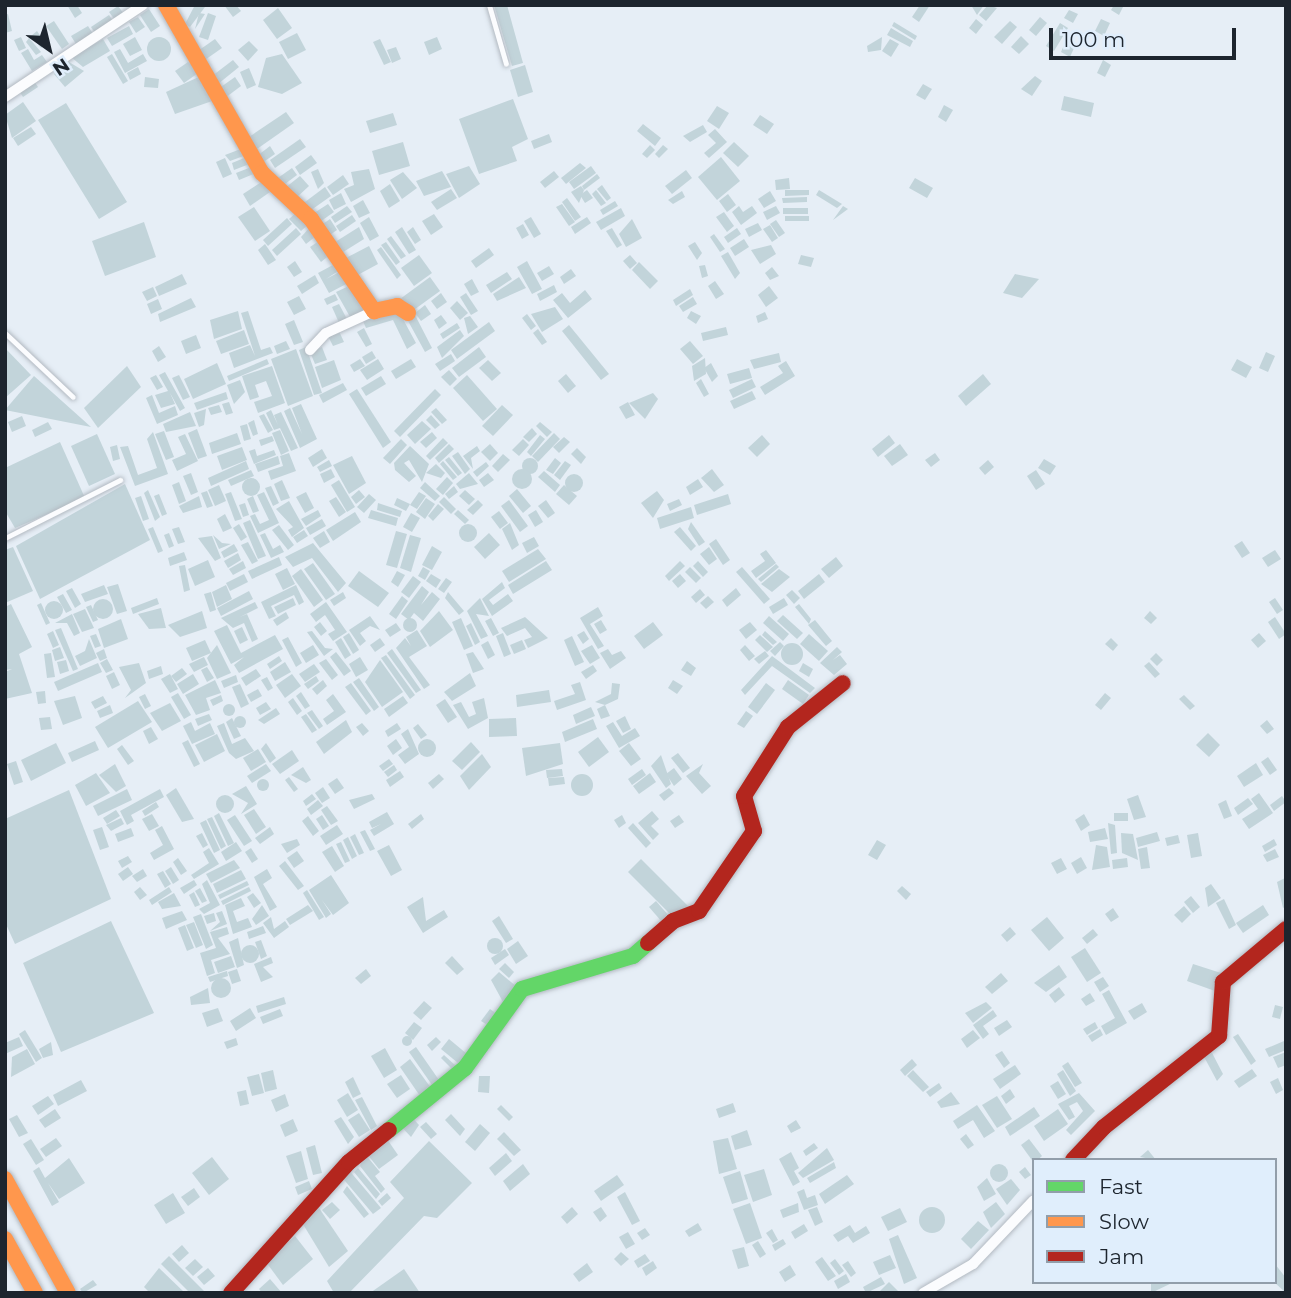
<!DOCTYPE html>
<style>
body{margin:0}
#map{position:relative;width:1291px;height:1298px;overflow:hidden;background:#e6eef6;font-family:Montserrat,sans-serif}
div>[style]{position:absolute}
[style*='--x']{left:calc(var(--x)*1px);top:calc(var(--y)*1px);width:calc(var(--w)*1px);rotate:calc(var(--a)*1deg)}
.building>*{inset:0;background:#c2d4da}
.round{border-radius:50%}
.roads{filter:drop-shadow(0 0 2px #b2b9c1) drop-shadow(0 0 2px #b2b9c1)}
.lane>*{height:5px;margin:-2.5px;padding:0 2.5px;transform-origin:2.5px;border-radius:2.5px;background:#fbfcfe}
.street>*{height:10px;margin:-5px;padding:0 5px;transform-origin:5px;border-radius:5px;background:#fbfcfe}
.fast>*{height:16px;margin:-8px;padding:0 8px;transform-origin:8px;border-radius:8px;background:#63d668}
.slow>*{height:16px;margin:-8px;padding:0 8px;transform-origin:8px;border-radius:8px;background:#ff974d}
.jam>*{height:16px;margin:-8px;padding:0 8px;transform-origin:8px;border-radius:8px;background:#b3261e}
span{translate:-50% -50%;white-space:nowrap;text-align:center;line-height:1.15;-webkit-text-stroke:6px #e0eefc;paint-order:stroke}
.frame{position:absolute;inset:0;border:7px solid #1d252e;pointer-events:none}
.legend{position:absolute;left:1032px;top:1158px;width:245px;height:126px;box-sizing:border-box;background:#e0eefc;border:2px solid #929eaa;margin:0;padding:9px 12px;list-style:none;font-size:21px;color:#1d252e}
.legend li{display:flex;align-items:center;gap:14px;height:35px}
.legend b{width:35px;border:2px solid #929eaa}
.north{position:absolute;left:14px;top:14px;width:70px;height:70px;-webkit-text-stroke:5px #e0eefc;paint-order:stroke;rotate:146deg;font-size:19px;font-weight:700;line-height:28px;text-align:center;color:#1d252e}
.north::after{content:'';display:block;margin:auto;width:24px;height:32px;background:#1d252e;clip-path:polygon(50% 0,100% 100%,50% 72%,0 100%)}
.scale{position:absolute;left:1049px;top:28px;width:187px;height:32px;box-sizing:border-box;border:4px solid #1d252e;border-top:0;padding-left:9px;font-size:21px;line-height:24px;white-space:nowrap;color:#1d252e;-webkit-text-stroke:5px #e0eefc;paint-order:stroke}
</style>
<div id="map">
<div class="building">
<i style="clip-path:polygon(67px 5px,77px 5px,82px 13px,75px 18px)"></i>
<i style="clip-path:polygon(195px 5px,205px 7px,190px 27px,185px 24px)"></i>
<i style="clip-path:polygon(224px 5px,236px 5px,241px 11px,233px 17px)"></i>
<i style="clip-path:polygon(494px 5px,507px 5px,523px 63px,512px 66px)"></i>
<i style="clip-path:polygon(920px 5px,930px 5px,919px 22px,912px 17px)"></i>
<i style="clip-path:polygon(971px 5px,984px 5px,977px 15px)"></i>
<i style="clip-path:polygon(988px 5px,997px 8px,986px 21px,979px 15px)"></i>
<i style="clip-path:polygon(1114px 5px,1124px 5px,1119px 15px,1111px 10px)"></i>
<i style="clip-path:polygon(118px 6px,124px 14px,115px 20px,109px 12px)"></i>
<i style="clip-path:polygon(278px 8px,292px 28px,277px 39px,263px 20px)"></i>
<i style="clip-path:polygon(149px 9px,160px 26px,151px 32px,140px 15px)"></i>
<i style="clip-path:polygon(1069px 10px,1078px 14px,1073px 23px,1064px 18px)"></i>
<i style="clip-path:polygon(199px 13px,205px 14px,195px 29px)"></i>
<i style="clip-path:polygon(208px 13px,216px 16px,208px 40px,199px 37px)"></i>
<i style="clip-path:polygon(8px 14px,12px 31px,5px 33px,5px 15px)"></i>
<i style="clip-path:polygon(109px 15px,113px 21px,95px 33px,91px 27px)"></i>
<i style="clip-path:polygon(138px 17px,145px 27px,136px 33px,129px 22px)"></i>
<i style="clip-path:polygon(1040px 17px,1047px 23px,1036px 36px,1029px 30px)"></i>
<i style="clip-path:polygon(976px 19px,983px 25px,976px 34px,969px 28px)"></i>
<i style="clip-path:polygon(1101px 19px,1110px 23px,1104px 36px,1095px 31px)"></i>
<i style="clip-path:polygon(54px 21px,69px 44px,62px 49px,46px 26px)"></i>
<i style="clip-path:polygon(1010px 21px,1017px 27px,1002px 44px,994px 37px)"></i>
<i style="clip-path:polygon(894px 22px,917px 36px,915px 40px,892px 26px)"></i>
<i style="clip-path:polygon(1060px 23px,1068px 28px,1054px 51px,1046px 46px)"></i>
<i style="clip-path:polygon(88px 26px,93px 34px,76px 44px,71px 36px)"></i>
<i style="clip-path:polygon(129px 26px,133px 34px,112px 46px,107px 38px)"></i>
<i style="clip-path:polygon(891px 28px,913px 41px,910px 47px,887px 35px)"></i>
<i style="clip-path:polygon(37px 31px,46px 44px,41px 48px,31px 36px)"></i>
<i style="clip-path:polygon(297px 33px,306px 50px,288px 59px,279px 42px)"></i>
<i style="clip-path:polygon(1021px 36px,1029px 44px,1019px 54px,1011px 47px)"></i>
<i class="round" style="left:147px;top:37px;width:24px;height:24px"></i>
<i style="clip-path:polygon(21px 37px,26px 48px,19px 51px,14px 40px)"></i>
<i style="clip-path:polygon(135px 37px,142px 50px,130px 56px,123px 44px)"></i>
<i style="clip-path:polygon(437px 37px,442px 49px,429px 55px,424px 42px)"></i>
<i style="clip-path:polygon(882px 37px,881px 50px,868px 52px,867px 46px)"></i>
<i style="clip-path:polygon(29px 38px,41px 52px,36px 55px,26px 42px)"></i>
<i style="clip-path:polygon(103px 39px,110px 51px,83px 67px,71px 57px)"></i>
<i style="clip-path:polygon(215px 39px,222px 48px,202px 62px,195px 53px)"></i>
<i style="clip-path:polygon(380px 39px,391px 62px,384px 65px,373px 42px)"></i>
<i style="clip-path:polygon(890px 39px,899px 44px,891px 57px,882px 51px)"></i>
<i style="clip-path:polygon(249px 41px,258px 50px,248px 61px,238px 50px)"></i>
<i style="clip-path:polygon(1065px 43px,1074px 48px,1070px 57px,1061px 52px)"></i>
<i style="clip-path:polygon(396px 47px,401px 59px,392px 63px,387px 50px)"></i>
<i style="clip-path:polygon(28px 49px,34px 60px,42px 55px,47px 62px,32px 71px,21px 53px)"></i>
<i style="clip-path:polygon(120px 49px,128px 63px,143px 54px,147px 61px,125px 73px,114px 52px)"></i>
<i style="clip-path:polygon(112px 54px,128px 81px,123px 84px,107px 57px)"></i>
<i style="clip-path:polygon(282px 54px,302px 83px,282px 94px,258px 87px,266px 58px)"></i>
<i style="clip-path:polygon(233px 60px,239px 67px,218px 84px,212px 76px)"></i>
<i style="clip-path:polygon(1103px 60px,1111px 65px,1105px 77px,1097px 73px)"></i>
<i style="clip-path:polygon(69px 62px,84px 71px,65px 87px,54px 74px)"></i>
<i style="clip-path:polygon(188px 62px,201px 71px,184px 83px,175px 71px)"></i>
<i style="clip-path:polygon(525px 65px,533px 92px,518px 97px,510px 70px)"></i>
<i style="clip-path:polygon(138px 67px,141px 74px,130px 80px,127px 73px)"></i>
<i style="clip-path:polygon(249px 68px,256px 85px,247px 89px,240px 72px)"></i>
<i style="clip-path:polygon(203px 75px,215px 100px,175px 114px,166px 92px)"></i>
<i style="clip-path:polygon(1035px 76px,1042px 81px,1032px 96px,1021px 89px)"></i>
<i style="clip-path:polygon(145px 77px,159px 79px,158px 88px,144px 87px)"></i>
<i style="clip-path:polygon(235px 77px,241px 86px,225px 98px,218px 89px)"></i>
<i style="clip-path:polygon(33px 80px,38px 87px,23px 97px,18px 89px)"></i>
<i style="clip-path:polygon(923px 84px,932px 89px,925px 100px,916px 95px)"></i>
<i style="clip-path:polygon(1064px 96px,1094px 103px,1091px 117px,1061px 110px)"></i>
<i style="clip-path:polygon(513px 99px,528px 139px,512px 147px,517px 161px,479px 174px,459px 119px)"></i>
<i style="clip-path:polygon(23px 102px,36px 121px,12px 138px,5px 115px)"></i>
<i style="clip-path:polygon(66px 103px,127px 202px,99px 219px,38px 120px)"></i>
<i style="clip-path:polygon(944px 105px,953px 110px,946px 122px,938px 117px)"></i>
<i style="clip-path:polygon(717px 106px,729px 113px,719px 129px,707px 121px)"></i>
<i style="clip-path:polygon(286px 112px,294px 123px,257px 149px,249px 137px)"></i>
<i style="clip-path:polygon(393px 113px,397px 125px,370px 133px,366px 121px)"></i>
<i style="clip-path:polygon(760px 115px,774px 124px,767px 134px,753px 125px)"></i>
<i style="clip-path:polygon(643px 124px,661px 138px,655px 146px,637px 131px)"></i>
<i style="clip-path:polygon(703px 125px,707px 132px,690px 142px,683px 136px)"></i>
<i style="clip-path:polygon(31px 127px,36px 134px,18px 146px,13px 138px)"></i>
<i style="clip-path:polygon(715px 129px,727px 142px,709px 158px,704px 153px,716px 143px,708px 135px)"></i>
<i style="clip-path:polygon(549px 134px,552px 142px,534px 149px,531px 141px)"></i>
<i style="clip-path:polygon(300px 139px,306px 147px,275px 168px,270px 160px)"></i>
<i style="clip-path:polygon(403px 142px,410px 166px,379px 175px,372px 151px)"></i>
<i style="clip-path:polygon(734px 142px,749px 156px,738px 167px,723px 153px)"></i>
<i style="clip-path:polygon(650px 145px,655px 150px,647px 158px,642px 154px)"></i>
<i style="clip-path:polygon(663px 145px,668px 149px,659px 158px,655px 154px)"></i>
<i style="clip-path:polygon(270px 146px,275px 154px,262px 163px,257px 156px)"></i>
<i style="clip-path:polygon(246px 147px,249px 154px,230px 161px,225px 155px)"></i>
<i style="clip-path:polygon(311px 155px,317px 163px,300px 175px,295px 167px)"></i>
<i style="clip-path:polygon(249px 156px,252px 163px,234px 170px,232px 163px)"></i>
<i style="clip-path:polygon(721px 157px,740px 181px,717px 200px,698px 177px)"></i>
<i style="clip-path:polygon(225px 158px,232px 174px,223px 178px,216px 162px)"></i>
<i style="clip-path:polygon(580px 163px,586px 168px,566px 184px,561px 178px)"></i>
<i style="clip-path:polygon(254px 166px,256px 173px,239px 180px,236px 173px)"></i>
<i style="clip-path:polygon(469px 166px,480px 184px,459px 198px,446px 174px)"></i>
<i style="clip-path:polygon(591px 166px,596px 173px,574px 189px,569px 182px)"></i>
<i style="clip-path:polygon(292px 168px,297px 175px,281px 187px,275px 180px)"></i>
<i style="clip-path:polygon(318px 169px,324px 183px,318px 189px,311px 172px)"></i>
<i style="clip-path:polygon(369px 169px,375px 189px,351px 202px,344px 189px,354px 185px,351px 172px)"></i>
<i style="clip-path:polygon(686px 170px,692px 178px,672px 194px,665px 186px)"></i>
<i style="clip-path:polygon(442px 171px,451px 187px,424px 196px,416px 181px)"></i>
<i style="clip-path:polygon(554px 171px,559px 177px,545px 188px,540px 182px)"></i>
<i style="clip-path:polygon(403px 172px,417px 188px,402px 199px,390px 180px)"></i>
<i style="clip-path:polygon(597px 174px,600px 178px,584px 190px,582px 186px)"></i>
<i style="clip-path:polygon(343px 175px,349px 184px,333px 195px,327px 187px)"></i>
<i style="clip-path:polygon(300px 176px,309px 186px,295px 199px,285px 188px)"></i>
<i style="clip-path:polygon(789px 178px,790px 189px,776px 190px,775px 180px)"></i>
<i style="clip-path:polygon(915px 178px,933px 188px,927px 198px,909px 188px)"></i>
<i style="clip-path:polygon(263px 181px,270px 192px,250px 206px,243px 194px)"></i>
<i style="clip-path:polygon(390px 184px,400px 201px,389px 208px,380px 191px)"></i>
<i style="clip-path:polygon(602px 185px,611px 198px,607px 201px,597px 189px)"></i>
<i style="clip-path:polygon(581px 186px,584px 190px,579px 203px,571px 192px)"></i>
<i style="clip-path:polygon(325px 187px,331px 196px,307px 213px,301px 205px)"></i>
<i style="clip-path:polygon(451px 189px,457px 198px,437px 210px,431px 202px)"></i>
<i style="clip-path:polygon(587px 190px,593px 198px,585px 203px,580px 195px)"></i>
<i style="clip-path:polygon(596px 190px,606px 203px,601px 206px,592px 194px)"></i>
<i style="clip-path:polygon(785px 190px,809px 190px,809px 195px,785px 196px)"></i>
<i style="clip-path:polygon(819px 190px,842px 204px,837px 208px,816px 195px)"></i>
<i style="clip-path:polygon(682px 191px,685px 197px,673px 204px,668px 200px)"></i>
<i style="clip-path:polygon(770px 191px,776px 201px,764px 208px,758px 199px)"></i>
<i style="clip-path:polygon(341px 193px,346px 204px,334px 210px,329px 200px)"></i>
<i style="clip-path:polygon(728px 194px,736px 205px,727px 212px,719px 201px)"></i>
<i style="clip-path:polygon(807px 197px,807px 202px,783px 203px,782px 198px)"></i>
<i style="clip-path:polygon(567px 198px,581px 217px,575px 221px,562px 202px)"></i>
<i style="clip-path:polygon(363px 200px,370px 213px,359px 218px,353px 206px)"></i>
<i style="clip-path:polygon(615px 201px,618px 206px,603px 215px,600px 210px)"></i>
<i style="clip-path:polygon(328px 204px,334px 212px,317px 224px,311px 215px)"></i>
<i style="clip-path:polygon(562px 204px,575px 222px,569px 226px,556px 207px)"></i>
<i style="clip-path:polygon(347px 206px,352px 212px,335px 223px,331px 217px)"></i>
<i style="clip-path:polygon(739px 206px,743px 212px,752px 206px,757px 213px,741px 225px,732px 212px)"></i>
<i style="clip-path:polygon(776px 206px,780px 213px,767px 220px,763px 212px)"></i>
<i style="clip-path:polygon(843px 206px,848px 209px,833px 220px)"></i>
<i style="clip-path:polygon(254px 207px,270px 231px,255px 241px,238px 217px)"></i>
<i style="clip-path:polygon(621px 208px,625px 216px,601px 230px,596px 222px)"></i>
<i style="clip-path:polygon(783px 208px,808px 208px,808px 214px,783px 214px)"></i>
<i style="clip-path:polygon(299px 210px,311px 222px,301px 231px,289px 219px)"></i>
<i style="clip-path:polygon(724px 212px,734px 226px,727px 232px,716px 217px)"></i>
<i style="clip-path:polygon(434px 214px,443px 227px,431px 235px,422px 221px)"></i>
<i style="clip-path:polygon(352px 215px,356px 221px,340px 232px,336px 226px)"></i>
<i style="clip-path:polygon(785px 216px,809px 216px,809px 221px,785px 221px)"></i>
<i style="clip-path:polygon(369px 217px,379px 236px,370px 241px,360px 223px)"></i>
<i style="clip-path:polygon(531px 217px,541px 234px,534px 238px,524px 221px)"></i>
<i style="clip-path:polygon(587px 217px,591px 223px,575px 234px,571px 227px)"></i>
<i style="clip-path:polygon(287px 218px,292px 224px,268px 246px,263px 240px)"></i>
<i style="clip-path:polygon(330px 219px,337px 230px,327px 237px,320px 226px)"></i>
<i style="clip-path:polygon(632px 219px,642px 238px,626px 247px,619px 234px)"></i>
<i style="clip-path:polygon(776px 220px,785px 233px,779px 237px,770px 224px)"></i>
<i style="clip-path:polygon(144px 222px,156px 257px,105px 276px,92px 241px)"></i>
<i style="clip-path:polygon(758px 223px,762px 230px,749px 237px,745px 229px)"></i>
<i style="clip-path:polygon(523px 224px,529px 235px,522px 239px,516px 228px)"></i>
<i style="clip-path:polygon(312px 225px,320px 233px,306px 244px,301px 237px)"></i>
<i style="clip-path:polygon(770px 225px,778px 238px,772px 242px,763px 229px)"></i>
<i style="clip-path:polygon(359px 227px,364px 239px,340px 254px,332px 244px)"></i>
<i style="clip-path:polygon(402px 227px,416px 250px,409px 254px,395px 232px)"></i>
<i style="clip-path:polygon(413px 227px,421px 240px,415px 244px,407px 232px)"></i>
<i style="clip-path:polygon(296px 228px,301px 234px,277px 256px,272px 250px)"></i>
<i style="clip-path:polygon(612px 228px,622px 245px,617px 248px,606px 231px)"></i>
<i style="clip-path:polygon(737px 228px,741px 234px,728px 243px,724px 237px)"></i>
<i style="clip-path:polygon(714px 234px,725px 249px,720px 252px,710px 237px)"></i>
<i style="clip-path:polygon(391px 236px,406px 256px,401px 259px,387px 239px)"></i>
<i style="clip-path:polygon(322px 239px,332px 253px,321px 262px,310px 247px)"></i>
<i style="clip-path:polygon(744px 239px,749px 247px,735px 256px,730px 248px)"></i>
<i style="clip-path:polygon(386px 242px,400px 262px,396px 265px,381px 245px)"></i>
<i style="clip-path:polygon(695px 242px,702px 253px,697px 260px,688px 246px)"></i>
<i style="clip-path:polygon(265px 244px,276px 260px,268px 265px,258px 250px)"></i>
<i style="clip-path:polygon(771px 245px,776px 254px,760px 264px,751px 250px)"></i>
<i style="clip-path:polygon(369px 246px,378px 264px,354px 277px,344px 259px)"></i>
<i style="clip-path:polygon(381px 247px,401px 275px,397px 279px,377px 250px)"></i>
<i style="clip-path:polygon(489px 248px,494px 255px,476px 268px,471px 261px)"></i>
<i style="clip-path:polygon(728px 252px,740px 273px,735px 279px,721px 256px)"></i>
<i style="clip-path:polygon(419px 255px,432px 273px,414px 286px,401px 268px)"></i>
<i style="clip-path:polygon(630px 255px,637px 263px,630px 269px,623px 261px)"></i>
<i style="clip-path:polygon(801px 255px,814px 258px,811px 267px,798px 264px)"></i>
<i style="clip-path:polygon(330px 260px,343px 268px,326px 279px,343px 270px,350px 282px,329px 293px,318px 273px,333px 265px)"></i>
<i style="clip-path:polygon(295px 261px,302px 272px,294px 277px,287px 267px)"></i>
<i style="clip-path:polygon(527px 261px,542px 289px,532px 294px,517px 267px)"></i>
<i style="clip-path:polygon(639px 262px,658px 281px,650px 289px,632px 270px)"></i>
<i style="clip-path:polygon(705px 265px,708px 276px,702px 278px,699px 266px)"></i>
<i style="clip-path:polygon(549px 266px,554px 274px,542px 281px,537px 273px)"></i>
<i style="clip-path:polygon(772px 267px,779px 276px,770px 280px,765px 273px)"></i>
<i style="clip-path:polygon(571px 269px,576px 276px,564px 284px,560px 277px)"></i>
<i style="clip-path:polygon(507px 272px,512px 279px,491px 293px,486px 285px)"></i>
<i style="clip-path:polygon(182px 274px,187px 284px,159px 296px,155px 287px)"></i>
<i style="clip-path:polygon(1015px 274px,1039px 279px,1022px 298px,1003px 293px)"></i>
<i style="clip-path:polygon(315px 275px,319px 283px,302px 294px,297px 286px)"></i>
<i style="clip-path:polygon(430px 277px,440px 291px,411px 312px,400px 299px)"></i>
<i style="clip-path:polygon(519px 277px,526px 288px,497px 301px,493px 294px)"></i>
<i style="clip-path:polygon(472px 279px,479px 292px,471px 296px,464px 284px)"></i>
<i style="clip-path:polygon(715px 281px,724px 294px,716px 299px,708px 286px)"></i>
<i style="clip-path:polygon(351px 285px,367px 314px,353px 322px,336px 292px)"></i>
<i style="clip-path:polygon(554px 285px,557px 292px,540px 301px,537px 294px)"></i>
<i style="clip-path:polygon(769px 286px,778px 298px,766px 307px,758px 295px)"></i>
<i style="clip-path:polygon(153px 287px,157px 296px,147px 301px,142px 292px)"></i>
<i style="clip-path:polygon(690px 289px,693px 295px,676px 306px,673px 300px)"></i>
<i style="clip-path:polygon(585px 290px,592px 299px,568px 318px,553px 300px,562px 293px,570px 303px)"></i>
<i style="clip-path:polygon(441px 293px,447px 302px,437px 309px,431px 301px)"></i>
<i style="clip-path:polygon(466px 293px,478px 311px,471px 315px,460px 297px)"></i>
<i style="clip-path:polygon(335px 294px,338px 300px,327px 305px,324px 299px)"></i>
<i style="clip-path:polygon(299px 296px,306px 309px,294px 315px,287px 302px)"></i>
<i style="clip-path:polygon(693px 297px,697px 304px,683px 312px,679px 306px)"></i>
<i style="clip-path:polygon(191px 298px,196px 307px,160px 322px,158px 314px)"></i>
<i style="clip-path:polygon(158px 299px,162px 309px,151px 314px,147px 304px)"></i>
<i style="clip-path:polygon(457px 301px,468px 313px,460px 320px,450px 308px)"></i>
<i style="clip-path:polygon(339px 304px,348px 321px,340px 325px,332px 307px)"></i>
<i style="clip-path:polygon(425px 305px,431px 314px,421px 321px,415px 313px)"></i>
<i style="clip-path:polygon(555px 307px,563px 319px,542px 332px,531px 314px)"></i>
<i style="clip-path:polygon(397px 308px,416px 343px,407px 349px,393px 320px,366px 328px,362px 319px)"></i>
<i style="clip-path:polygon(238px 311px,242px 329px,214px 339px,210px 320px)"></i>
<i style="clip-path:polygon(248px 311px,261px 350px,270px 347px,273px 353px,234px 368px,229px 353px,250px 345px,255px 356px,241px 313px)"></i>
<i style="clip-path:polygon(691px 311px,701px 316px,696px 324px,687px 318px)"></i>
<i style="clip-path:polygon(765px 312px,768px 319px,758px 323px,756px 316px)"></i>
<i style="clip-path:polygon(527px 314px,536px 326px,531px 330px,522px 318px)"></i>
<i style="clip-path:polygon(415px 315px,432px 348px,425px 352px,407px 319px)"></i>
<i style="clip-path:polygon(441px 315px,447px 323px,439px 329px,434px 320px)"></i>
<i style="clip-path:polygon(470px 316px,478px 327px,468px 334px,464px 318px)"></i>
<i style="clip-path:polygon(294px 320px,303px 342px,294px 345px,285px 324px)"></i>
<i style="clip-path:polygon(489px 322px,495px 331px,457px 359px,451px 350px)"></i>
<i style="clip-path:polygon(457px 323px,460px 328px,443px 339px,440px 334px)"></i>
<i style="clip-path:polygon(569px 325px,609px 374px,601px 380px,562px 331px)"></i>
<i style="clip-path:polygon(726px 327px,728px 335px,703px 341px,701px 333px)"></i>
<i style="clip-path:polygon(364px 328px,372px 344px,366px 347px,357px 332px)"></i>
<i style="clip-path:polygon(338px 329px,344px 342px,333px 346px,327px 334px)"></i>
<i style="clip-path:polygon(538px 329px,547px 342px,542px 345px,533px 333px)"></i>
<i style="clip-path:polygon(244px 330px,249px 344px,221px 354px,216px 341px)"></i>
<i style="clip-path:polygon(460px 330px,464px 336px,442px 358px,437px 347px)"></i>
<i style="clip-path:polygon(196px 335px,201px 348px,186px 354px,181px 341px)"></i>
<i style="clip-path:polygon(286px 341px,290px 349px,277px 354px,274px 346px)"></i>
<i style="clip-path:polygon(690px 341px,703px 356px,693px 364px,680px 349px)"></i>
<i style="clip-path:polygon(159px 346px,166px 357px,158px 362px,152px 351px)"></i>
<i style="clip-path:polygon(306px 347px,322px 393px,314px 395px,299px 350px)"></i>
<i style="clip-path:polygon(322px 347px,327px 360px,315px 364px,310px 352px)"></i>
<i style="clip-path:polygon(479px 347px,486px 357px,459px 377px,452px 368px)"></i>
<i style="clip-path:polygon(5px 348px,31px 375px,5px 398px)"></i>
<i style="clip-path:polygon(296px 349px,313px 396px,288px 406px,271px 359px)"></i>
<i style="clip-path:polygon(372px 351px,376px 358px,366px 364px,362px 357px)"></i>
<i style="clip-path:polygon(1266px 352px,1275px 356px,1268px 372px,1259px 368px)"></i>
<i style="clip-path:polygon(779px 353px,781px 362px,754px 369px,750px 360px)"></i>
<i style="clip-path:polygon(451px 354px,455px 361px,440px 371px,435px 364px)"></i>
<i style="clip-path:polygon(705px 358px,706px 374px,694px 381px,692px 366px)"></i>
<i style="clip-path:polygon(267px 359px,269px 364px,229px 381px,227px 376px)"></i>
<i style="clip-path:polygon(360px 359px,365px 366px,354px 372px,350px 365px)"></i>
<i style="clip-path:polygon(378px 359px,384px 369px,367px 380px,360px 370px)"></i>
<i style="clip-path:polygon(411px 359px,416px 367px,396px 379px,391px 371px)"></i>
<i style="clip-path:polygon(1237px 359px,1252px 367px,1246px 378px,1231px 370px)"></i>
<i style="clip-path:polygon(334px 360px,341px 380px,322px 388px,315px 367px)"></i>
<i style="clip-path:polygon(488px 360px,501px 373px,492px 381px,479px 368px)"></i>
<i style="clip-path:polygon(786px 361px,795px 376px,765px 395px,760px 387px,783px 373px,778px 366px)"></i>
<i style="clip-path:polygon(217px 363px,226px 384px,193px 399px,184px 379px)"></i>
<i style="clip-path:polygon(711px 363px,718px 376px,712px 382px,704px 368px)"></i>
<i style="clip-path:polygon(127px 366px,141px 387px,98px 428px,84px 408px)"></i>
<i style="clip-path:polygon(272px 366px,285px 403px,258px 413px,254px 402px,272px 396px,266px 381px,255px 385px,259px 397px,250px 400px,242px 376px)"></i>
<i style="clip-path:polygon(749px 368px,752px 378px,730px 384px,727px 374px)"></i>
<i style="clip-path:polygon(449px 370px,457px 379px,450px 386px,441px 377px)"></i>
<i style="clip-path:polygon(165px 372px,185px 408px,180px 411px,170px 393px,175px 404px,161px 408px,155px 395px,168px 391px,159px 375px)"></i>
<i style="clip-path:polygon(566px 374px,576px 386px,568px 393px,558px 381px)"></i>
<i style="clip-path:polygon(983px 374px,991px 384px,966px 406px,958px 396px)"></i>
<i style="clip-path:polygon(156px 375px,163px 387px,157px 390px,150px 378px)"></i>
<i style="clip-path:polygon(179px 375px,190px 397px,183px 400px,172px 378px)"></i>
<i style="clip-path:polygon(467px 375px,497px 409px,483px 421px,453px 388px)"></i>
<i style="clip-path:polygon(34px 376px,91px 427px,5px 410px)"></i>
<i style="clip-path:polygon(381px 376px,386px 384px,366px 396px,361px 388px)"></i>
<i style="clip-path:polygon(701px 379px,709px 394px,704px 397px,696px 383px)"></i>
<i style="clip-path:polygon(752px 379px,756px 387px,733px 398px,729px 390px)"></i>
<i style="clip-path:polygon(240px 380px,245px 392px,234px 404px,227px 385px)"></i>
<i style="clip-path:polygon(343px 383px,347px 390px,323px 403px,319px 395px)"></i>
<i style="clip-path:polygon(357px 389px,391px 442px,383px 448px,349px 394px)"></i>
<i style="clip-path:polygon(435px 389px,441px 395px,400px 437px,394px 431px)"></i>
<i style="clip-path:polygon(752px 391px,756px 399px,734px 409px,730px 401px)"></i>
<i style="clip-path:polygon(226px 392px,228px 399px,197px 410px,194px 403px)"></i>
<i style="clip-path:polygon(653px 393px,658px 399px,645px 419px,629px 403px)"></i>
<i style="clip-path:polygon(152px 395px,159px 413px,175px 406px,178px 415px,157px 424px,146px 398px)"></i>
<i style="clip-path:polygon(229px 402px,233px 413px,226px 415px,222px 404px)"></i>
<i style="clip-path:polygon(628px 402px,635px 415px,626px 419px,619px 407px)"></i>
<i style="clip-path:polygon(301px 404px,317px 439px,300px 448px,284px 411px,290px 408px,302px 434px,292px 408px)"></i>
<i style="clip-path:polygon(219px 405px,222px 412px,211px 415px,208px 408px)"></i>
<i style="clip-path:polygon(502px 405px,513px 415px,493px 436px,482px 426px)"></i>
<i style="clip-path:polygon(436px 408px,447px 420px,442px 424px,431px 412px)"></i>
<i style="clip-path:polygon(206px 409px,204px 425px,199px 427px,194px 413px)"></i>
<i style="clip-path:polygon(271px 410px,278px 425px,274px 415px,281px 412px,298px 448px,291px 451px,280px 428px,274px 430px,266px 413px)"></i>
<i style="clip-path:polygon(190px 412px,196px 426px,166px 432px,163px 424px)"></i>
<i style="clip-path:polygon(264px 414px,273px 430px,268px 433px,259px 416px)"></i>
<i style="clip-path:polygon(431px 415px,440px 425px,435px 429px,426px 420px)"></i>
<i style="clip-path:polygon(22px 416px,26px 426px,12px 432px,8px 422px)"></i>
<i style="clip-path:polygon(254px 420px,258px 434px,253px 436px,248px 423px)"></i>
<i style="clip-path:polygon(422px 421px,431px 429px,415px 444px,407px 435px)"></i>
<i style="clip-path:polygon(48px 422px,52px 429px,35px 437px,32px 430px)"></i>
<i style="clip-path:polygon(540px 422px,552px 432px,547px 437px,536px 426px)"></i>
<i style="clip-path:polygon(247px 424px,251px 439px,244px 441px,240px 426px)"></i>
<i style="clip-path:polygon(532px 428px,537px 434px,529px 442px,523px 437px)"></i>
<i style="clip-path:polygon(197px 429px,207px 456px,198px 459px,188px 433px)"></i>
<i style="clip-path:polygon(280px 430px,289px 451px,281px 455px,272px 433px)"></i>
<i style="clip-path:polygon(164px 431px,174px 457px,166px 460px,155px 434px)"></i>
<i style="clip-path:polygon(153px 432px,168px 474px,135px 486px,120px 447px,128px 446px,138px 475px,157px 468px,147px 439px)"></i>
<i style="clip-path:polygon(432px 432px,437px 438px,426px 448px,420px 442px)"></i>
<i style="clip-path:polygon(237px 433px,241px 444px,212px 454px,209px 443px)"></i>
<i style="clip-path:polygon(554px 433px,560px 439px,538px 462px,532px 456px)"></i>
<i style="clip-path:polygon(97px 434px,115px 474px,89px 486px,71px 446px)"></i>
<i style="clip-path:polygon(185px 434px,198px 461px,177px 471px,172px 460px,186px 454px,178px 437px)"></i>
<i style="clip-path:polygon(540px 435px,545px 439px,531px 456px,527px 452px)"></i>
<i style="clip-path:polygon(762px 435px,770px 444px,757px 457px,748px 448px)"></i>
<i style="clip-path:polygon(889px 435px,895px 443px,878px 457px,872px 449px)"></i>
<i style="clip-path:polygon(272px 436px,274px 441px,261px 446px,259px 440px)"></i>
<i style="clip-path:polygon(564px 437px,570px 442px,559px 453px,553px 447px)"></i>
<i style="clip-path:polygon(443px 438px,448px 443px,430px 460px,426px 456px)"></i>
<i style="clip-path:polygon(401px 439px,407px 445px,390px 464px,383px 458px)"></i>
<i style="clip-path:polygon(523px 439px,529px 445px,519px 456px,512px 450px)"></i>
<i style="clip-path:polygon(60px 442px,85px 498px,15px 528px,5px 511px,5px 468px)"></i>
<i style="clip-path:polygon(449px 444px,454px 449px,439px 463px,435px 458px)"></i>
<i style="clip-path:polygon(490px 444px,498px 453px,490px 461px,481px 452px)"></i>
<i style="clip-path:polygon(900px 444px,908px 455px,892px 466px,884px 456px)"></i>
<i style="clip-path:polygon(117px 445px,120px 459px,113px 461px,110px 447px)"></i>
<i style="clip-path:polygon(410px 446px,429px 464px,422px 482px,409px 460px,404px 463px,416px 476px,409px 482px,395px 470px,394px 463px)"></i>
<i style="clip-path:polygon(477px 446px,480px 451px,471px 458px,473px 469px,463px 456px)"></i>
<i style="clip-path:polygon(242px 447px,247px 460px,222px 470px,217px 456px)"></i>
<i style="clip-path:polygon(577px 448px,586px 457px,581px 464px,571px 454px)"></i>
<i style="clip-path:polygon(255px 449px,257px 456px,274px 450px,276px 455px,254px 464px,249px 451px)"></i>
<i style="clip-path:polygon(322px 449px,327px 458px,313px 467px,308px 458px)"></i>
<i style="clip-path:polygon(458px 452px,470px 469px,465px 474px,452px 456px)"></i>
<i style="clip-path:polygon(289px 453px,296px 471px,271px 480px,268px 471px,283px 466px,280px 456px)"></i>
<i style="clip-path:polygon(935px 453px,940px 460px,931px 467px,925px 460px)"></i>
<i style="clip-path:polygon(503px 454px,510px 460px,498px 472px,492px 466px)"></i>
<i style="clip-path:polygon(278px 456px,280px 464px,258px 472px,255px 464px)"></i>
<i style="clip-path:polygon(352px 456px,366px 483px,349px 494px,333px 465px)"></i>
<i style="clip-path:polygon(449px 457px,462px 473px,458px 476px,445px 460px)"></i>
<i style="clip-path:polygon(555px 458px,561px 463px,553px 474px,546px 470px)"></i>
<i class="round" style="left:522px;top:458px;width:16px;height:16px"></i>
<i style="clip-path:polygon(1044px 459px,1056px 466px,1050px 475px,1038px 468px)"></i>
<i style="clip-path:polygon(329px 460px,332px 466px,320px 472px,317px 467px)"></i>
<i style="clip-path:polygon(988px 460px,994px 467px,985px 475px,979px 468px)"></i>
<i style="clip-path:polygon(246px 461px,249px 469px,211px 486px,208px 478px)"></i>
<i style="clip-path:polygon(443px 461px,457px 477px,453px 480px,440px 464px)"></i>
<i style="clip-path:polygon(565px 461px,571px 465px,560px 480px,554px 475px)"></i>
<i style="clip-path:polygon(486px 462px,489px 466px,477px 477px,473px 472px)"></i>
<i style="clip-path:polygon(436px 464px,445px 473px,441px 478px,426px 473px)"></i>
<i style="clip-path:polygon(331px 469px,335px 477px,324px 483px,320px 474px)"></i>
<i style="clip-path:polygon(712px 469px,724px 485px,714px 492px,701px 478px)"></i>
<i class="round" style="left:512px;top:469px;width:20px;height:20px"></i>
<i style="clip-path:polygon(251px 470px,254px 476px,231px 486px,228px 480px)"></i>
<i style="clip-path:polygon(1036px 470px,1045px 484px,1036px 490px,1027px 476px)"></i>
<i style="clip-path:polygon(544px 471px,560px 485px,555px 492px,538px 477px)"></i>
<i style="clip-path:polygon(191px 473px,198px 492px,191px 495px,183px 476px)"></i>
<i style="clip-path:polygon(469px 473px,478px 484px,460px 489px,456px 484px)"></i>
<i style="clip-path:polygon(488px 473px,494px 480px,484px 487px,479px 480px)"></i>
<i class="round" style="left:565px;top:474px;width:18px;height:18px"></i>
<i style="clip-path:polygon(447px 477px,453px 483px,443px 495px,436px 489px)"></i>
<i class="round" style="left:242px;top:478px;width:18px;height:18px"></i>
<i style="clip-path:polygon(698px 479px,703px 487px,690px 495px,686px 487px)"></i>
<i style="clip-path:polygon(282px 480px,290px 498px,281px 501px,274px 484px)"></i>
<i style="clip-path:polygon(339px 480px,355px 507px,347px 512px,331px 485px)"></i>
<i style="clip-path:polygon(179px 482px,186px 501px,179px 504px,172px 485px)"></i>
<i style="clip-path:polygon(425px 482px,440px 496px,435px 501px,420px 488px)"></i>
<i style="clip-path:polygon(125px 484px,150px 540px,40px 599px,16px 546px)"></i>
<i style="clip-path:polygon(219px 485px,226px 501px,215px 506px,208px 490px)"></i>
<i style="clip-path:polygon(564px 485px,577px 496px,569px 505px,556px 494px)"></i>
<i style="clip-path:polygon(271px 486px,279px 503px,273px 506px,265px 488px)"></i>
<i style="clip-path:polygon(454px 486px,458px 492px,449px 499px,445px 494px)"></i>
<i style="clip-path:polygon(517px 489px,531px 506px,523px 513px,509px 496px)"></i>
<i style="clip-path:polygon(148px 490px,160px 517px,155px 521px,144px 493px)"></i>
<i style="clip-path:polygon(359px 490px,365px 497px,356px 504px,351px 497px)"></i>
<i style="clip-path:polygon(465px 490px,475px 499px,469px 505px,459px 496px)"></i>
<i style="clip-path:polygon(207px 491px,213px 506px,207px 508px,201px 493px)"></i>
<i style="clip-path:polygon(657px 491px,664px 500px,653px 518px,641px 503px)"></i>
<i style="clip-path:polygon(231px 492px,242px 519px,235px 521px,225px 494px)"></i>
<i style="clip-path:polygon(264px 492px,279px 523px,258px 533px,250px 516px,255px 514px,260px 524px,269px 520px,257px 495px)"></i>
<i style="clip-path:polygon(306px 492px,314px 508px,305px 513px,296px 497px)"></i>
<i style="clip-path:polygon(419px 492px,426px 496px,417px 509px,410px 505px)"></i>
<i style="clip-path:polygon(159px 494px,167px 514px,162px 516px,154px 496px)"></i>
<i style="clip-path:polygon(369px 494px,376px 500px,364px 513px,357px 507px)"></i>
<i style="clip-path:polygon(728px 494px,731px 504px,697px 515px,694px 505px)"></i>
<i style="clip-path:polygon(141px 496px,149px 519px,143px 521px,135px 498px)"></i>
<i style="clip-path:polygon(199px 496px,202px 507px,183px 513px,179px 506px)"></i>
<i style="clip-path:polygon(253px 496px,259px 511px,253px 513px,247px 499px)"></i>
<i style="clip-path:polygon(336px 497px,346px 512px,339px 517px,329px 501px)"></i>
<i style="clip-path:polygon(444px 497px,456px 509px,451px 514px,439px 502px)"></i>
<i style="clip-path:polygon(397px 498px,410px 504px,406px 511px,394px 505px)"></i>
<i style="clip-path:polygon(426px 498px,435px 504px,425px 519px,416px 512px)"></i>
<i style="clip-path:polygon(679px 499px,682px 505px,670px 511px,667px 504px)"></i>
<i style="clip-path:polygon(478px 500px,483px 505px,473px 515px,467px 510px)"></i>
<i style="clip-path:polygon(509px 500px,528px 526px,520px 532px,501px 506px)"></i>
<i style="clip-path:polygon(546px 500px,555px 513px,548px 518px,538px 506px)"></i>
<i style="clip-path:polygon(289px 501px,304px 528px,292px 537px,288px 530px,293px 527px,276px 509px)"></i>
<i style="clip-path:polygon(245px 503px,249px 515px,243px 517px,239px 505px)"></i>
<i style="clip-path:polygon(378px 503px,402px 511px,400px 517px,377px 510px)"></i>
<i style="clip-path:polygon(438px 504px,444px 509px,433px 521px,428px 516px)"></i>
<i style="clip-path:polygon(691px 507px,694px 518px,660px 529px,657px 518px)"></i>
<i style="clip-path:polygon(318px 510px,321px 516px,306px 526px,301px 519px)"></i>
<i style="clip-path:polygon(371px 510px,398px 518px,396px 526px,368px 518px)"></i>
<i style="clip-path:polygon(458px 510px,469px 520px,465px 524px,454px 514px)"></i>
<i style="clip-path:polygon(536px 510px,543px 522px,535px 527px,528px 515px)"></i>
<i style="clip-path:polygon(499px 511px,508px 523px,500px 529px,491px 517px)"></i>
<i style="clip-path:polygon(355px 512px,361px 522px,333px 541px,326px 530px)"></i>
<i style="clip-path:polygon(411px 513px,420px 518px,412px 532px,403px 527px)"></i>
<i style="clip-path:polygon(225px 514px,232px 528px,223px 532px,217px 519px)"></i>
<i style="clip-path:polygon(322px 519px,326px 526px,310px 535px,306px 528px)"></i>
<i style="clip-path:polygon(250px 520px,266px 556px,258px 559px,243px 523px)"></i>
<i style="clip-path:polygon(691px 522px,705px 542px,699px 546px,688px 529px)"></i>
<i style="clip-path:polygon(510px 523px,519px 545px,512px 550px,502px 529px)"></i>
<i style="clip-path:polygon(239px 524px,247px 537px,241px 541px,233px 528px)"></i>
<i class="round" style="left:459px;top:524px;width:18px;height:18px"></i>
<i style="clip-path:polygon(279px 525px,294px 545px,288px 550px,272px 530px)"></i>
<i style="clip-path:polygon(153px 527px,163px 551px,158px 553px,148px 529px)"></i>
<i style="clip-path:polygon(179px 527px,185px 542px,178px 544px,172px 529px)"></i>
<i style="clip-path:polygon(680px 527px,696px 546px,691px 551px,674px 532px)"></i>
<i style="clip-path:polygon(304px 530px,308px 536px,297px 543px,293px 537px)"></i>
<i style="clip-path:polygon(324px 531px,330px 542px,320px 548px,313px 538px)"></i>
<i style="clip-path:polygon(396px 531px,407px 534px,397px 568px,386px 565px)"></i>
<i style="clip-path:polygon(169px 533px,174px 546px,169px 548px,164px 535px)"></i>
<i style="clip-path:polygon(265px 533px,273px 549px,280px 545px,284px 552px,271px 558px,260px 535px)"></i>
<i style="clip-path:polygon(489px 533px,500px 545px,485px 559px,474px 547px)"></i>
<i style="clip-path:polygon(213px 535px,222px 543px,231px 544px,219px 549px)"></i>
<i style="clip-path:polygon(410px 535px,421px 538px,411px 572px,400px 568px)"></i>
<i style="clip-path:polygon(212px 536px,221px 558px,215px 561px,198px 538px)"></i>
<i style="clip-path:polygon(534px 537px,539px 546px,527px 553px,522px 543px)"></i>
<i style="clip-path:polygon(716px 539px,730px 560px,723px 565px,709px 544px)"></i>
<i style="clip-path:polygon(1242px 541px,1250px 553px,1242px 558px,1234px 546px)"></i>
<i style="clip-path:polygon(248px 542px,258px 561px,252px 564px,241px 545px)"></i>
<i style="clip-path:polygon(313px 543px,346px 583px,338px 592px,312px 558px,293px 567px,285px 557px)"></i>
<i style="clip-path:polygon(234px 544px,238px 551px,224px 558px,221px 552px)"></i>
<i style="clip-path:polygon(432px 546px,442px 552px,432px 570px,422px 565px)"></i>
<i style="clip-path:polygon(13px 547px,33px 591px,5px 603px,5px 550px)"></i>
<i style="clip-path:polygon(709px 547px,717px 559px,709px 565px,700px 554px)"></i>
<i style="clip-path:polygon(538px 549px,546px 559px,509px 582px,502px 571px)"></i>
<i style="clip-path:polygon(766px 550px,776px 563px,756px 578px,751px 571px,765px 561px,760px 554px)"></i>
<i style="clip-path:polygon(1275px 550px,1281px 559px,1268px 567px,1262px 558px)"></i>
<i style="clip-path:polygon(184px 552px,187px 560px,170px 566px,168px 558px)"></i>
<i style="clip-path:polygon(238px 553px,241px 560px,228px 568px,224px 561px)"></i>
<i style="clip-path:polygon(279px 557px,282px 565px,252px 579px,248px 571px)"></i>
<i style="clip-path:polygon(836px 557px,843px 566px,829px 578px,821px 569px)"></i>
<i style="clip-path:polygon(208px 560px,215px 577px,195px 586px,188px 569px)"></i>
<i style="clip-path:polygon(243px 561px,246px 568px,233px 575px,229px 569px)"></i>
<i style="clip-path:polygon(546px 561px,552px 570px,513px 594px,508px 585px)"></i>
<i style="clip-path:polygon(680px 561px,685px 566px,669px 581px,665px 576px)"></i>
<i style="clip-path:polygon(698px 561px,708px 572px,703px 577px,693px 566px)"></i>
<i style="clip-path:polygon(313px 563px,335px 594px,326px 600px,304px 569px)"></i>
<i style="clip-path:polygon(776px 564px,779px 567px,761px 582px,758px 579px)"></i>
<i style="clip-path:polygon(185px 565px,190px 590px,184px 592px,179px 566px)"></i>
<i style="clip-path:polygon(423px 567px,430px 571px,425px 580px,418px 576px)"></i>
<i style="clip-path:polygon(690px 567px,701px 578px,696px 583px,685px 572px)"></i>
<i style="clip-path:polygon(742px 567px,770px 599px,764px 604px,736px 572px)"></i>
<i style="clip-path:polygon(287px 568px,295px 584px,283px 590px,275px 574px)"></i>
<i style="clip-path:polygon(301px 569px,323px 600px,314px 607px,292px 576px)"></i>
<i style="clip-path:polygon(779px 569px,790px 577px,772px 592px,761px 584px)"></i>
<i style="clip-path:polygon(359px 571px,389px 593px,378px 607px,348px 586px)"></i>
<i style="clip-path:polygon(397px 571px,405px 575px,398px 587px,391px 582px)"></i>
<i style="clip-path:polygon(244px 574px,248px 582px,230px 591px,226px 583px)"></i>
<i style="clip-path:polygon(431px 574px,441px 580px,436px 588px,426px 581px)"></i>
<i style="clip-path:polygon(680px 574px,686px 581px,678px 588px,672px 581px)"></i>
<i style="clip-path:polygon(819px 574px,825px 582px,804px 599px,798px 591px)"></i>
<i style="clip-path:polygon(413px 576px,421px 582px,409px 598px,401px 592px)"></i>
<i style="clip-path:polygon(446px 578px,452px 582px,444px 593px,438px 589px)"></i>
<i style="clip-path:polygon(502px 582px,505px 588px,489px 600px,493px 605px,508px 594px,513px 601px,492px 616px,482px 599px)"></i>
<i style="clip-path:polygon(118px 584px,127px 611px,117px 614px,107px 587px)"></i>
<i style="clip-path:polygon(104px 585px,108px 594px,85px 602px,81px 594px)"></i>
<i style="clip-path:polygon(226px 585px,232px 599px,217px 607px,212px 592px)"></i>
<i style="clip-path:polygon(296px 585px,304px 602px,299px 605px,294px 595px,271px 606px,276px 616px,269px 619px,261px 602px)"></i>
<i style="clip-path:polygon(422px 586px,429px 592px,421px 605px,432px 592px,440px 599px,423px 621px,414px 613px,409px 620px,401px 614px)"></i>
<i style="clip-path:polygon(72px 588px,81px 604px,75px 608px,66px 591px)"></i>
<i style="clip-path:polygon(736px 588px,741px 595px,727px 607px,722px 600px)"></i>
<i style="clip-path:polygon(700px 589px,705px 595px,696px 603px,691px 597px)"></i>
<i style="clip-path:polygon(792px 590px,800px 598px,794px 604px,786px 595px)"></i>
<i style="clip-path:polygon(249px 591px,253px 599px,221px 616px,217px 608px)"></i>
<i style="clip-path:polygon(211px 592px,216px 610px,210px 612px,204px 594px)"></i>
<i style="clip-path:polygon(343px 592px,346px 598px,334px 606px,330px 600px)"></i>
<i style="clip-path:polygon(448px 592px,464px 611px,459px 615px,445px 598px)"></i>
<i style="clip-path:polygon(63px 594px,72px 610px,66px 613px,57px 597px)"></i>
<i style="clip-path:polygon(402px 596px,408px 601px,396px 619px,389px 614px)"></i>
<i style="clip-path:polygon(708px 596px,714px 602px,706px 609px,700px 603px)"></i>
<i style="clip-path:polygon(157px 598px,159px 604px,133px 614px,131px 608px)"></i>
<i style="clip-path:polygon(293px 598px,296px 605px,278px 614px,274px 607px)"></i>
<i style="clip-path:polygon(480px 598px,489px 616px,476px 614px,488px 636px,481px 639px,467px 611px)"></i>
<i style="clip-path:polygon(784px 598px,788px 605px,773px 614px,769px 607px)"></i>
<i style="clip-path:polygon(1275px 598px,1283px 610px,1277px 614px,1269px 602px)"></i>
<i class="round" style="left:93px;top:599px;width:20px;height:20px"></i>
<i class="round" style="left:45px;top:601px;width:18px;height:18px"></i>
<i style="clip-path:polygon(255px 602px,258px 608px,240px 617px,247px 614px,258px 639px,252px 642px,244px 623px,233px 628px,221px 618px)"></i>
<i style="clip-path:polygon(326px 602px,347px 632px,333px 641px,328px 634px,335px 630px,325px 615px,316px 622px,310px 614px)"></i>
<i style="clip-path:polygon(41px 603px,50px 623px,46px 625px,37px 605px)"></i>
<i style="clip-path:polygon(11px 604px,32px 647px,19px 654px,32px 693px,5px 699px,5px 672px,12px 669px,5px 670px,5px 607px)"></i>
<i style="clip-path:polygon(799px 604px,811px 619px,809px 624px,795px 607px)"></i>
<i style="clip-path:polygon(91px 605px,98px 620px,93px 622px,86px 607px)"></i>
<i style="clip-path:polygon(598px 607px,603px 616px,590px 624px,604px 646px,598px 649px,580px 618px)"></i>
<i style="clip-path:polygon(161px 608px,166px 628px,149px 629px,138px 614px)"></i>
<i style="clip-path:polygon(85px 609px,94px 628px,82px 632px,73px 614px)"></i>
<i style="clip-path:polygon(202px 611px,207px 628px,180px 637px,168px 625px)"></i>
<i style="clip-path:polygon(439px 611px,453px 630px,430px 647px,420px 631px)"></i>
<i style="clip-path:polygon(1150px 611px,1157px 618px,1151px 624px,1144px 618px)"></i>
<i style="clip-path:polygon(286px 612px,289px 618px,277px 626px,273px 620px)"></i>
<i style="clip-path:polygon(72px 614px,80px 633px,74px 636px,67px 623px,55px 623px)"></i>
<i style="clip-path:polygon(783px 615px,803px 633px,797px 639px,777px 621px)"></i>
<i style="clip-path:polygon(370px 616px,380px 630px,370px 626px,360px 633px,366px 641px,360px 646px,349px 630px)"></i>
<i style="clip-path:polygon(769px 616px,789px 634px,783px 641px,763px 623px)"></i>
<i style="clip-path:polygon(525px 617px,548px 638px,528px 648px,524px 640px,532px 637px,525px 628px,507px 636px,501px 628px)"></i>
<i style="clip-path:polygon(1275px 617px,1286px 634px,1279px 639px,1268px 622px)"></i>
<i class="round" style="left:403px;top:618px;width:14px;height:14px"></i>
<i style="clip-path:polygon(461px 618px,473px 646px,464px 650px,452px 622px)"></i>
<i style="clip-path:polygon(491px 618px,499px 633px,493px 636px,485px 621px)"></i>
<i style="clip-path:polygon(121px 619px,128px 639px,104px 648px,98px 629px)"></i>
<i style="clip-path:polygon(601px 620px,607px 630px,600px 634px,594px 624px)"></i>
<i style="clip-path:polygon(815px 620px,832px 641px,826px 646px,808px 625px)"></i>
<i style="clip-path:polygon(320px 622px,327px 631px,321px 636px,314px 627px)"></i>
<i style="clip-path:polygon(653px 622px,663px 635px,644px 649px,634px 636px)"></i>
<i style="clip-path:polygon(750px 622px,757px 630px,746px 639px,739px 630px)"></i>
<i style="clip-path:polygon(396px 623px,401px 630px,390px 637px,385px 630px)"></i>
<i style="clip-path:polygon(471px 623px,480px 642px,475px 645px,466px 626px)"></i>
<i style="clip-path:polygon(227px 625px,241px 653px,275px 635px,283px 649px,239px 673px,234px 665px,244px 657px,231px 664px,214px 631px)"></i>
<i style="clip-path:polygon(242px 627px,248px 640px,240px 644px,234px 631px)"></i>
<i style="clip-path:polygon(61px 628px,78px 669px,73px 671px,55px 630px)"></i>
<i style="clip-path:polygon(417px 630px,427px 646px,409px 657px,430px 685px,424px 689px,396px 648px,405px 638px,411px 646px,406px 637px)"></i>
<i style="clip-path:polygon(53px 631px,59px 645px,53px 648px,47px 634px)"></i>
<i style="clip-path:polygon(312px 631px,325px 648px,333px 649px,324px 656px,307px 632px)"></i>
<i style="clip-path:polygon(584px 631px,589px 639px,583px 644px,577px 635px)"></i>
<i style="clip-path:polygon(765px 631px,777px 642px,773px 645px,762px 635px)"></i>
<i style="clip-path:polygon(349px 633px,359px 650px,353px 654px,343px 637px)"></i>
<i style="clip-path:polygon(503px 633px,511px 654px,504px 657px,496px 636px)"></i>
<i style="clip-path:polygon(1259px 633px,1266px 641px,1258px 648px,1251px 640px)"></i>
<i style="clip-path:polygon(96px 634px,101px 646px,95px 648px,90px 636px)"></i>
<i style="clip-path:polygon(809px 634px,828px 651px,819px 661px,800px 644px)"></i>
<i style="clip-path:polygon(760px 635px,773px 647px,767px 652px,755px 640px)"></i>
<i style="clip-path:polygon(572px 636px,584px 662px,575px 666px,564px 640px)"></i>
<i style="clip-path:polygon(288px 637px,302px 663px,296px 667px,282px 640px)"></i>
<i style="clip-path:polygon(341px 638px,351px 655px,345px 659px,335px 642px)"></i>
<i style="clip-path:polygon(380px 638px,385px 645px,375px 652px,370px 645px)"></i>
<i style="clip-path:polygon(1111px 638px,1118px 645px,1113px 651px,1105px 644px)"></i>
<i style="clip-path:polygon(89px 639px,97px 658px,80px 666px,75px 656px,85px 651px)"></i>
<i style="clip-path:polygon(205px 640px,211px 653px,192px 661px,186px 648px)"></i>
<i style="clip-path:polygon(522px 640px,526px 649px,514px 654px,510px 645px)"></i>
<i style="clip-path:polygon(488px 641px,495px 655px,488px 659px,481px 645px)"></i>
<i style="clip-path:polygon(780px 642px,784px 646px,775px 656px,770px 651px)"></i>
<i class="round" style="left:781px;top:643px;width:22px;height:22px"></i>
<i style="clip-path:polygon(217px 645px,231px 673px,217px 679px,207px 658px)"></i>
<i style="clip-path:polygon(313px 645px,319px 655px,306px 663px,300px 653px)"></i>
<i style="clip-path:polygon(592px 645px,600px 658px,590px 664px,581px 651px)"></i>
<i style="clip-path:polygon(745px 645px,755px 656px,749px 661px,740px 650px)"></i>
<i style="clip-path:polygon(60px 647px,64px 658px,55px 661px,52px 650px)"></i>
<i style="clip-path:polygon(837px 647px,842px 652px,833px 660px,840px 655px,847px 664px,834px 675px,820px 663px)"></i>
<i style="clip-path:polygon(104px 649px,107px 658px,100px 661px,96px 653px)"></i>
<i style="clip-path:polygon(392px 649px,421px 690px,416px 693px,387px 653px)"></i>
<i style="clip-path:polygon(608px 649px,612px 655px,621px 651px,626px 658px,610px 669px,600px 653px)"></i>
<i style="clip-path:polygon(765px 651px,769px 656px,759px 664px,754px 659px)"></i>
<i style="clip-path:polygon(336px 652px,351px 671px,344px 676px,330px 657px)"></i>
<i style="clip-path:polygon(473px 652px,484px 669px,473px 673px,466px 654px)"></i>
<i style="clip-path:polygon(51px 653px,55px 677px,47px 678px,44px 654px)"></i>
<i style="clip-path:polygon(1156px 653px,1163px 660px,1157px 666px,1150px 659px)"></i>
<i style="clip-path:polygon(386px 655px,415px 695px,410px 699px,381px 658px)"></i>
<i style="clip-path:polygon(279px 656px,282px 661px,270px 669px,267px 664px)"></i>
<i style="clip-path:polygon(772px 656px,815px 688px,810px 693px,772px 666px,745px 695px,741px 690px)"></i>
<i style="clip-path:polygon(204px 657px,208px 665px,194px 672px,189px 664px)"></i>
<i style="clip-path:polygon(360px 657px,368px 670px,356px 677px,349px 664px)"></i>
<i style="clip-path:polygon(107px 659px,113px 670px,106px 673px,100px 663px)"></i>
<i style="clip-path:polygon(326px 659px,338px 675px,332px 680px,319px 663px)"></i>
<i style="clip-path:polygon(66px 660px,69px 671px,60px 674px,57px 662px)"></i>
<i style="clip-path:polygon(380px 660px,403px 692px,382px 707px,365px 682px)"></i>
<i style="clip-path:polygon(687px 661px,696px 668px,691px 676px,681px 670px)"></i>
<i style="clip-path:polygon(285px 662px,291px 672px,275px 681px,270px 672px)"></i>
<i style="clip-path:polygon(1149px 662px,1160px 674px,1155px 678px,1144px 666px)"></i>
<i style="clip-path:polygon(98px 663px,102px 672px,58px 691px,54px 682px)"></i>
<i style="clip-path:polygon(139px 663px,146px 683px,125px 698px,131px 690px,119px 667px)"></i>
<i style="clip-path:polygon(803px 663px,813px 669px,809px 677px,799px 671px)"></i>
<i style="clip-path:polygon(314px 664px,320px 672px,305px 682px,299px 674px)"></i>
<i style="clip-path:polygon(593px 665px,597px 671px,586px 679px,581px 672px)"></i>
<i style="clip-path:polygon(161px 666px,163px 674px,149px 679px,147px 671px)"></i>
<i style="clip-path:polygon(207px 667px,214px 678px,207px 682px,201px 670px)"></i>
<i style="clip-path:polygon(182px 668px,187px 674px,176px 682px,171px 676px)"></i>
<i style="clip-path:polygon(256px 669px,261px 676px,246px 686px,241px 678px)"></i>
<i style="clip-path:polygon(114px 672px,120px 685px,112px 689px,106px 676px)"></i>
<i style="clip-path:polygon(470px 673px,476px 686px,452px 701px,444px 692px)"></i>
<i style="clip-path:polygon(170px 674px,178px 689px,170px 693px,161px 679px)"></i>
<i style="clip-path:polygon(193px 674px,199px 684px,183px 694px,177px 684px)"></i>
<i style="clip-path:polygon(292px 674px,301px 686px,285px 698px,276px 685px)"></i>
<i style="clip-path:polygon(236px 675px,238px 682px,224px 688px,221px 681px)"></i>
<i style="clip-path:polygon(316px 676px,319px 681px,308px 689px,304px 684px)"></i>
<i style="clip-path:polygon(267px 677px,273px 688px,268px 691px,261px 680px)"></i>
<i style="clip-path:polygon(359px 678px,379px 707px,374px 711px,353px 682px)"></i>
<i style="clip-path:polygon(215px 680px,221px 693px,206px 698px,210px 710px,196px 715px,185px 695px)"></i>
<i style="clip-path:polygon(323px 680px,327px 686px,317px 695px,312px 689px)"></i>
<i style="clip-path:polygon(673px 680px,683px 686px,677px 694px,668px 688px)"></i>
<i style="clip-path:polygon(788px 680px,809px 695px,803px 704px,782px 689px)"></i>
<i style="clip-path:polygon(580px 682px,586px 700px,557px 710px,554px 701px,575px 694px,571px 685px)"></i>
<i style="clip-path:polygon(351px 683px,371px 711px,366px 715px,345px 687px)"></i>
<i style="clip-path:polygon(612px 683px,620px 684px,618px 699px,605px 705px,595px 702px,611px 694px)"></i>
<i style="clip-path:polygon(766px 683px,775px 690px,757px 714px,748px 707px)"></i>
<i style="clip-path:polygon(240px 684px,249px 704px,241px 708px,232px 687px)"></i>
<i style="clip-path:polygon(258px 689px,262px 696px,251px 702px,247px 695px)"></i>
<i style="clip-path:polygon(549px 690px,551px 702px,517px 707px,516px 695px)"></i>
<i style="clip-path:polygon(45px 691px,46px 703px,38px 704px,36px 692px)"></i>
<i style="clip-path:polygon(301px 692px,310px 706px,305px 709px,296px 696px)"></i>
<i style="clip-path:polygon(178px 693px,191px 715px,184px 719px,171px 697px)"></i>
<i style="clip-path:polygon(1105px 693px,1111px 698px,1101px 710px,1095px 705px)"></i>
<i style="clip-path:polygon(145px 694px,151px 706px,145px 709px,139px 697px)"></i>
<i style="clip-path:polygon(333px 694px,346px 712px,327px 725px,323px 719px,334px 711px,326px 700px)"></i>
<i style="clip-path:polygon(221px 695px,223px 701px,213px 706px,210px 700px)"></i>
<i style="clip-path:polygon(1184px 695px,1195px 706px,1190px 710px,1179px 699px)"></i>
<i style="clip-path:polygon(75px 696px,82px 718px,63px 725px,54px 701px)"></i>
<i style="clip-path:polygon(103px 696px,107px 703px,95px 709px,91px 702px)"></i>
<i style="clip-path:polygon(403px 696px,408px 703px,389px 717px,384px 709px)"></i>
<i style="clip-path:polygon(293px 698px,302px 711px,297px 715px,288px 702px)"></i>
<i style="clip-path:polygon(484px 698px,488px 718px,468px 729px,453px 705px,461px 702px,469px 717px,476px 714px,472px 702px)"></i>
<i style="clip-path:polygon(445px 699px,457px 717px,448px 723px,436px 705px)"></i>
<i style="clip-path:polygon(138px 701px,152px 722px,108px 748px,95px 727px)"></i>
<i style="clip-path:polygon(266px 702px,271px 709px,260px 715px,256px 708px)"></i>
<i style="clip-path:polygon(170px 703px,181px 721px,162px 731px,150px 713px)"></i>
<i class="round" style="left:223px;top:704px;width:12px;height:12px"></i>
<i style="clip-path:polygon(110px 705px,113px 713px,100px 718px,97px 711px)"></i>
<i style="clip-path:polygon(605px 705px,610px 716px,601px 719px,597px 709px)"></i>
<i style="clip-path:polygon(591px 707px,595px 716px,576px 724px,573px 715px)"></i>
<i style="clip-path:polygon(276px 708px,280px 714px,264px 724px,258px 720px)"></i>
<i style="clip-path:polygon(312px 710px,323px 726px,319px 729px,307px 713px)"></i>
<i style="clip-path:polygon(746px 711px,753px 716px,744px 728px,737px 724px)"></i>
<i style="clip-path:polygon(209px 714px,212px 720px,198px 726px,195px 719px)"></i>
<i style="clip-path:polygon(306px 714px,317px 730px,312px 733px,301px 717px)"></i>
<i class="round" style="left:234px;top:716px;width:12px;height:12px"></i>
<i style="clip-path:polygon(625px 716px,631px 729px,623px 733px,616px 721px)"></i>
<i style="clip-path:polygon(50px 717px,52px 729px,41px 730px,39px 718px)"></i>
<i style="clip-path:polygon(232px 718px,241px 736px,234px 739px,226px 722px)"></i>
<i style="clip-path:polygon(516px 718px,517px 736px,489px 737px,489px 719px)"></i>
<i style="clip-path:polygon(593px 719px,597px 729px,565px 742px,562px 732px)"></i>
<i style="clip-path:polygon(346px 720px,352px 732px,324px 754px,316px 742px)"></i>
<i style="clip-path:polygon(1267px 720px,1274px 729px,1267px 734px,1260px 726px)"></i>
<i style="clip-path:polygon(191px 722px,195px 731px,210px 723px,215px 734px,192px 744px,183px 726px)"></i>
<i style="clip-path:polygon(613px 722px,622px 736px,635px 728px,640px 736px,619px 748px,606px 726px)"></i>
<i style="clip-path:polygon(224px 723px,232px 744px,245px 738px,254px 751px,236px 759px,229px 753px,217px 726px)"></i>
<i style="clip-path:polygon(362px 723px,369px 731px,363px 736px,356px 727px)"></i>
<i style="clip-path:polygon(397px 723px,401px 729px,388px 737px,385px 731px)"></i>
<i style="clip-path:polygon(418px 724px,427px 735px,421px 739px,413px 728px)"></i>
<i style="clip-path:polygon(151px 727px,158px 739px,149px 744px,143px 731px)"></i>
<i style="clip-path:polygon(408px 729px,419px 754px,405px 764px,398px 755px,409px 747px,401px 734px)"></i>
<i style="clip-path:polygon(1208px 733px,1220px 745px,1209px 757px,1196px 745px)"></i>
<i style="clip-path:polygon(217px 734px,225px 751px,204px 762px,195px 745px)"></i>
<i style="clip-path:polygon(598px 737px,609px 752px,589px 767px,578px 752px)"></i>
<i style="clip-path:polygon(396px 739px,402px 748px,393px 755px,387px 746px)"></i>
<i class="round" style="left:418px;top:739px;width:18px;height:18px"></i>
<i style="clip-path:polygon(188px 740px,200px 764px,194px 767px,182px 743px)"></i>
<i style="clip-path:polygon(95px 741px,99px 750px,72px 762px,68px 753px)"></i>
<i style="clip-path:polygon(471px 742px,480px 752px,462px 770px,452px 761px)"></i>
<i style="clip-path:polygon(56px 743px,66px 763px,31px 781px,21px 760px)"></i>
<i style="clip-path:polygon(266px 743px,276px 758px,270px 763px,261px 749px)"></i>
<i style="clip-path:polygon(560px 743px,563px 764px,526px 776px,522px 748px)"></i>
<i style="clip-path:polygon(629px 743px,641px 759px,631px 766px,619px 751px)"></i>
<i style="clip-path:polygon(122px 745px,134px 761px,128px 765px,117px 749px)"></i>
<i style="clip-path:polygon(258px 749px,266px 762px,251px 771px,243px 758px)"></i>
<i style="clip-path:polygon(292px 750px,299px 761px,280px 774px,272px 764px)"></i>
<i style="clip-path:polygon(678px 753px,690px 768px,683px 773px,671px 758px)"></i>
<i style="clip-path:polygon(482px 754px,491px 767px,469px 790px,460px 776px)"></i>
<i style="clip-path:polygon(661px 755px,671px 784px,666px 788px,651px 766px)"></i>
<i style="clip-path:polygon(1268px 757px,1277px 770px,1270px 775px,1261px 762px)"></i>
<i style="clip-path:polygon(389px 759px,393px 764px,383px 771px,379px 766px)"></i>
<i style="clip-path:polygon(16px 761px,23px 782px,14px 785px,7px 764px)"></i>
<i style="clip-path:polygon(1256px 763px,1263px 775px,1244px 787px,1237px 776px)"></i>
<i style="clip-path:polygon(115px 764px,126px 786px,116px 792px,99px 775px)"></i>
<i style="clip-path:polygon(266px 764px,271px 771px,252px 783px,247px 776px)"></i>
<i style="clip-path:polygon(703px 764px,699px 773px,711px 786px,702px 794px,686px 776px)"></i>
<i style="clip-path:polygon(394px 765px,397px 770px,388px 777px,384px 772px)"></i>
<i style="clip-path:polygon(303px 767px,311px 780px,306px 783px,291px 775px)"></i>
<i style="clip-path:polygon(674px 768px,682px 779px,674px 786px,666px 774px)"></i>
<i style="clip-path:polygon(562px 769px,563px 776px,547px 778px,546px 770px)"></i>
<i style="clip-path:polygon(642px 769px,646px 775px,632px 785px,628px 779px)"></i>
<i style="clip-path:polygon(400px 771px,404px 777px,390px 787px,386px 780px)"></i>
<i style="clip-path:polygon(96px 773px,110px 793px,86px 806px,75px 785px)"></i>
<i style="clip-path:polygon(650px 773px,656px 782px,639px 794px,633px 786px)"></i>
<i class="round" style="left:571px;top:774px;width:22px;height:22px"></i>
<i style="clip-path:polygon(439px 774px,444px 779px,433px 789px,428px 783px)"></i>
<i style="clip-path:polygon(289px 777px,298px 789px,294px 792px,285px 780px)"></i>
<i style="clip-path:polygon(564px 777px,565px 784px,549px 786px,548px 778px)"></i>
<i style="clip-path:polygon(337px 778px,344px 788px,335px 794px,328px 784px)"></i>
<i class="round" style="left:257px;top:779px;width:12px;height:12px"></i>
<i style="clip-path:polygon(246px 786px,257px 804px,241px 814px,248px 803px,232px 794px)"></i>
<i style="clip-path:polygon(323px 787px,330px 798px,322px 803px,315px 793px)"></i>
<i style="clip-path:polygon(176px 788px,194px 819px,182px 822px,166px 795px)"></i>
<i style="clip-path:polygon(669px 788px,674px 793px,664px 801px,659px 795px)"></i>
<i style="clip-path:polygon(127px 789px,132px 800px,98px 816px,93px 806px)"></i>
<i style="clip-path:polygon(160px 789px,164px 797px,131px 815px,134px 821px,127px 825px,120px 811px)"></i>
<i style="clip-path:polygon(69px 790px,111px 899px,15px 944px,5px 922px,5px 819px)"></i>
<i style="clip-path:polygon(1259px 793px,1273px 813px,1249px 829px,1242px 819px,1258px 809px,1251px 799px)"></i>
<i style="clip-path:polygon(312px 794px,316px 799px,306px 806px,303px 801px)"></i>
<i style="clip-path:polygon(372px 794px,375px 799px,354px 809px,349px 800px)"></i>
<i class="round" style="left:216px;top:795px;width:18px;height:18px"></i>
<i style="clip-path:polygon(1138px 795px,1146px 817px,1134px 820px,1127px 799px)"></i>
<i style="clip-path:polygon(1282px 796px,1286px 802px,1274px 811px,1270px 805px)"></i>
<i style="clip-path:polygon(1248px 798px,1253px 804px,1238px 815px,1234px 808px)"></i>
<i style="clip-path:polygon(318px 800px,323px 806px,311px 815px,307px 809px)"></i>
<i style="clip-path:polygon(1226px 800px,1232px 816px,1224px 819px,1218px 804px)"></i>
<i style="clip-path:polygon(156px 802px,159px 807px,145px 816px,142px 811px)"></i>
<i style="clip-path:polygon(327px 806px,338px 821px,331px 825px,321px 810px)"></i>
<i style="clip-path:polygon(254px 809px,266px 827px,256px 834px,244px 815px)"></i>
<i style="clip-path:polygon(116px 810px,120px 816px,107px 824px,103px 818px)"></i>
<i style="clip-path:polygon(652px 811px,659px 819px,651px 826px,659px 834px,653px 840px,638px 823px)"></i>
<i style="clip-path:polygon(387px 812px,394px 824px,374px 836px,370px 830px,381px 824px,372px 828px,369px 822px)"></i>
<i style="clip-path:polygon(219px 813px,234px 843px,228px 846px,214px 816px)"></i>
<i style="clip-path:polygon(1114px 813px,1128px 813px,1128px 821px,1114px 821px)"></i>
<i style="clip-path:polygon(152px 814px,159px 826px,149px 831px,142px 819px)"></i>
<i style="clip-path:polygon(421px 814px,424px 819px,412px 829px,408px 824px)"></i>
<i style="clip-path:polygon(1084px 814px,1090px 825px,1081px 831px,1075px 820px)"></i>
<i style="clip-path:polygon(235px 815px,252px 841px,244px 846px,227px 820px)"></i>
<i style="clip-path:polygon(322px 815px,329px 826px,323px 830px,316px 819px)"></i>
<i style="clip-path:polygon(622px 815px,626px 823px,619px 828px,614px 820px)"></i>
<i style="clip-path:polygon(679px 815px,684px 822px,675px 828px,670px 821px)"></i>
<i style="clip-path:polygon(308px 816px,319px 831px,313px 836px,302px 821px)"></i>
<i style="clip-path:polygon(212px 817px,226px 846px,221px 849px,207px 819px)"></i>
<i style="clip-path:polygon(121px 818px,124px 824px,111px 831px,106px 825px)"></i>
<i style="clip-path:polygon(206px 820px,220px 850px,214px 853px,200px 823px)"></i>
<i style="clip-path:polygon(633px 823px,651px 843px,646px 848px,628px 828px)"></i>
<i style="clip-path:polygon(1108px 823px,1115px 825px,1117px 853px,1111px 854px)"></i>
<i style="clip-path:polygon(337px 825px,343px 834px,326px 845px,320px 836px)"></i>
<i style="clip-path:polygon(162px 826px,174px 849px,154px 860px,150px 853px,163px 845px,155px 830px)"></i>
<i style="clip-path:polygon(102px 827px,109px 847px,100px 850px,93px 830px)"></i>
<i style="clip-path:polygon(270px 827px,274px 834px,260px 844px,255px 838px)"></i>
<i style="clip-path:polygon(131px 828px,134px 836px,118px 842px,115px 834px)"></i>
<i style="clip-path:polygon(1105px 828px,1108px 839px,1090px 842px,1088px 832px)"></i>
<i style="clip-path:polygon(365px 830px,375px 849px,370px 851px,360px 832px)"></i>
<i style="clip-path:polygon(1157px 832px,1160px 841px,1138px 847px,1136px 838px)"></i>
<i style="clip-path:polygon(202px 833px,208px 845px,203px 848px,196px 836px)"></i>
<i style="clip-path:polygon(1121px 833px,1133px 834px,1138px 860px,1122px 853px)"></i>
<i style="clip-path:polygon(1198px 833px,1202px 856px,1191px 858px,1187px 835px)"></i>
<i style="clip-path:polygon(355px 834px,364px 853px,359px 855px,350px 837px)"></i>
<i style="clip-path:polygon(1178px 835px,1180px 843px,1167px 846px,1165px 838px)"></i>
<i style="clip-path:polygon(348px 837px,357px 856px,352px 859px,343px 840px)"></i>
<i style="clip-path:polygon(297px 839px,300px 845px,287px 853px,281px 844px)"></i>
<i style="clip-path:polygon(1274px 839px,1277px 845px,1265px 852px,1262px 846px)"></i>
<i style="clip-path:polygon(877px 840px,886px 845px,877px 860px,868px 855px)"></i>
<i style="clip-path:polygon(236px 842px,242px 851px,226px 861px,221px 852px)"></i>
<i style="clip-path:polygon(341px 842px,350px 861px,345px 863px,336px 844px)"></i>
<i style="clip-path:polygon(389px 845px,402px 870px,391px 876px,377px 851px)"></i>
<i style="clip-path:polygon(1096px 845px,1107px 847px,1110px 867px,1092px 870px)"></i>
<i style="clip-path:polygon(332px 846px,344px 866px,335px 872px,322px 852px)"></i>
<i style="clip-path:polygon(1147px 847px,1150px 868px,1141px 869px,1138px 849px)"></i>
<i style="clip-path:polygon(209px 848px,219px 864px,194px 879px,191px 875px,209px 863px,203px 852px)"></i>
<i style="clip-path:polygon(251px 848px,258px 859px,252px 863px,245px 852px)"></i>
<i style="clip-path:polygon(1275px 849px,1279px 857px,1267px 862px,1263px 855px)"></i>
<i style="clip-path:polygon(297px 851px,304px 861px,294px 868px,287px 858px)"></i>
<i style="clip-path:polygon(128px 856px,132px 862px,122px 868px,118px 861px)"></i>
<i style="clip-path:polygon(1081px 857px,1087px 868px,1077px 874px,1071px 863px)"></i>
<i style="clip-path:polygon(178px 858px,187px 871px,181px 875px,173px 862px)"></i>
<i style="clip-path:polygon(1061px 858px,1067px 869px,1057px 874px,1051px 863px)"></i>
<i style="clip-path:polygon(1127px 858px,1128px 867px,1113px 869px,1112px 860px)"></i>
<i style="clip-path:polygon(641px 859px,693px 911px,680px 924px,628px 872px)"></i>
<i style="clip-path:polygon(234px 860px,240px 868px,211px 883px,206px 874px)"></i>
<i style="clip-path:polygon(285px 861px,304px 886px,298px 890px,279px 866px)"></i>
<i style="clip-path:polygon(128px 867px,133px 874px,123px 881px,118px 874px)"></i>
<i style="clip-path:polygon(171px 867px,179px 880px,173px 884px,165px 871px)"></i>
<i style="clip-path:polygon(143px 869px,147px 876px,137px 882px,132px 876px)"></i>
<i style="clip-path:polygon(267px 869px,272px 878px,263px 884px,277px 907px,270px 911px,254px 877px)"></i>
<i style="clip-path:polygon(241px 870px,246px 879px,217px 893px,213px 884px)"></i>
<i style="clip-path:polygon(163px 871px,171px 884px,165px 888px,157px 874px)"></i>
<i style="clip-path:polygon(331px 875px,349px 903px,333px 915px,322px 900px,331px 914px,326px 918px,309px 890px)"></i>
<i style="clip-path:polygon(1285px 878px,1286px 906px,1283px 908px,1277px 882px)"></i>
<i style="clip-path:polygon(194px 880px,197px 885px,184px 894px,180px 888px)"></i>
<i style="clip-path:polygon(207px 880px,220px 905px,204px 914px,199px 909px,210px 903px,202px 884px)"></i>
<i style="clip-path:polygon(247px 881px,249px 885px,220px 899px,218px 895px)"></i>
<i style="clip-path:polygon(1211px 884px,1221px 898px,1208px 907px,1205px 888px)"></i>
<i style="clip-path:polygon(902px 886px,911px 894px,906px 900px,897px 891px)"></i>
<i style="clip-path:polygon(140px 887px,147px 895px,140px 900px,134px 892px)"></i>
<i style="clip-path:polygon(169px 887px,172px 892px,152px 905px,149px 900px)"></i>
<i style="clip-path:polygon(249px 887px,251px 891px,223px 905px,221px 901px)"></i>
<i style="clip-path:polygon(200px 888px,207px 901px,202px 903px,195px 891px)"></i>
<i style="clip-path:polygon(307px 890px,324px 917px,319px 920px,303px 893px)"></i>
<i style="clip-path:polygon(194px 892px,200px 905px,195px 907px,189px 895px)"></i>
<i style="clip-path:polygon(174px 893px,181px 906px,162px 909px,158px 902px)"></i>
<i style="clip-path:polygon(253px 893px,261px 903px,254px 908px,247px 897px)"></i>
<i style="clip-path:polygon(1191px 896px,1200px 907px,1193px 913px,1184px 902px)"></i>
<i style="clip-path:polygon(423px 897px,426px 921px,444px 910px,448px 917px,423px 933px,407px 907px)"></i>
<i style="clip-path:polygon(241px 898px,245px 906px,233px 911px,237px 922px,248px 918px,252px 927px,233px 934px,225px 905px)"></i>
<i style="clip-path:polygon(1224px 899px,1236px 925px,1229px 929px,1216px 903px)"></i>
<i style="clip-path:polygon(656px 901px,669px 916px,662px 922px,649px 907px)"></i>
<i style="clip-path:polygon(262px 905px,269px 916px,256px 925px,252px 919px)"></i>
<i style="clip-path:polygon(308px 905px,313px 911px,290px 925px,286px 919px)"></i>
<i style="clip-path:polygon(1263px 905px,1269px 915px,1243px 933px,1236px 923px)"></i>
<i style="clip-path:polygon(1184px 906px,1191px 914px,1182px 923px,1174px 915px)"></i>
<i style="clip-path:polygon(1113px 908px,1119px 917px,1111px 922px,1105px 914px)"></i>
<i style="clip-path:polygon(182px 911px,187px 920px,166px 929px,162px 918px)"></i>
<i style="clip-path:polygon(222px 911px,227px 924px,210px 931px,220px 922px,216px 913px)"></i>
<i style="clip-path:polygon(214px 913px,216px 921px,207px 924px,204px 916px)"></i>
<i style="clip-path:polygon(201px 914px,213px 945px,206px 949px,193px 917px)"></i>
<i style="clip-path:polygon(499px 916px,513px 939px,506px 943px,492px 921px)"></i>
<i style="clip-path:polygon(271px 917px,274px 929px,285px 921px,289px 927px,274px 938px,263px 923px)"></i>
<i style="clip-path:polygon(1047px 917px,1064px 938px,1049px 951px,1031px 930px)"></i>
<i style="clip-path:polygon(111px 921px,154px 1013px,61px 1052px,23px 963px)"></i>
<i style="clip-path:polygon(194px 922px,203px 945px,196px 948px,186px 925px)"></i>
<i style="clip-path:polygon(185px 925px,194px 948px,187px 951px,178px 928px)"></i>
<i style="clip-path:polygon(263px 926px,266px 933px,249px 939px,247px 932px)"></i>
<i style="clip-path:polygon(227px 927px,229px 934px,218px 938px,230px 954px,211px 960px,215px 973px,207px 976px,200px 953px,216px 948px,210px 932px)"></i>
<i style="clip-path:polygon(1010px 927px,1016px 934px,1007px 942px,1001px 935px)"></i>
<i style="clip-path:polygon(1093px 929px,1098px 935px,1087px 944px,1082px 938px)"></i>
<i class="round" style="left:487px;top:938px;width:16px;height:16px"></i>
<i style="clip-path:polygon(238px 938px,244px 965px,237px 968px,229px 942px)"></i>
<i style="clip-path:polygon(261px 940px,267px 956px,261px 959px,255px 942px)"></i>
<i style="clip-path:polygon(518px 941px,528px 956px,516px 964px,507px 949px)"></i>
<i class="round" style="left:241px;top:945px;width:18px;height:18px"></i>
<i style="clip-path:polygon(1085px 948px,1101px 973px,1087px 982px,1071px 957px)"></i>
<i style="clip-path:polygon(505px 949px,509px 955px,495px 965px,491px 958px)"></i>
<i style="clip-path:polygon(231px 956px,235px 967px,218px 973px,214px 962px)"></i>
<i style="clip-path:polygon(452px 956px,464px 969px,457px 975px,445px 963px)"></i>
<i style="clip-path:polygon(271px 957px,273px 963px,263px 967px,273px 977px,261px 982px,254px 964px)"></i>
<i style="clip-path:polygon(505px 963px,514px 972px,509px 978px,499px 969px)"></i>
<i style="clip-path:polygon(1193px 964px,1221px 973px,1215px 991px,1187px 981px)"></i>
<i style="clip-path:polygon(1059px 965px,1067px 977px,1046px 992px,1034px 983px)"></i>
<i style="clip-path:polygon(237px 969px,241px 981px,232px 984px,228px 972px)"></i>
<i style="clip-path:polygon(366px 969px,371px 976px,361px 984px,355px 978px)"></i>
<i style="clip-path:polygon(227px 971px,228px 976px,210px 982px,208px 977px)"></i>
<i style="clip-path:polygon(499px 972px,517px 987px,503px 1002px,491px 980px)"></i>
<i style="clip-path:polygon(1001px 973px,1008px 981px,992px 994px,985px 987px)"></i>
<i style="clip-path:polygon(1103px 977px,1109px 986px,1100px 992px,1094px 982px)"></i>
<i class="round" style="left:211px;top:978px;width:20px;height:20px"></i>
<i style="clip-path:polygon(1059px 987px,1065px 995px,1055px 1003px,1049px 995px)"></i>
<i style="clip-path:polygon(208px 988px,210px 1003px,191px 1005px,190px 997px)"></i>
<i style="clip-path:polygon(1109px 990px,1127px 1023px,1106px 1035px,1101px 1026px,1115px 1018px,1102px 994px)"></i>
<i style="clip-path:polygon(1090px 993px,1095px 1001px,1086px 1006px,1081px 999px)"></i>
<i style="clip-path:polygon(284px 997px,286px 1004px,258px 1013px,256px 1006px)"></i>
<i style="clip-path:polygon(424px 1001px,432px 1008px,421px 1020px,413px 1013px)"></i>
<i style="clip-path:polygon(986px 1002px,992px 1008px,973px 1023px,965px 1013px)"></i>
<i style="clip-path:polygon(1142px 1003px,1147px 1012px,1134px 1020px,1128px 1011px)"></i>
<i style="clip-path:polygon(1275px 1005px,1283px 1007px,1280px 1019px,1272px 1017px)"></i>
<i style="clip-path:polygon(218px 1008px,223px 1021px,207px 1027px,202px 1013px)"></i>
<i style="clip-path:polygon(250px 1008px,256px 1018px,236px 1031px,230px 1021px)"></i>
<i style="clip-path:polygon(280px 1009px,283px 1016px,263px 1024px,260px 1017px)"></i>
<i style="clip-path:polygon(490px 1009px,497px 1014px,489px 1026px,481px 1021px)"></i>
<i style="clip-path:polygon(993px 1010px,997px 1016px,983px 1026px,989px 1034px,983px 1039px,973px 1025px)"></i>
<i style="clip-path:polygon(1007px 1020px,1012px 1027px,999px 1036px,994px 1028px)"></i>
<i style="clip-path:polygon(414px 1022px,422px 1028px,413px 1040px,405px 1033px)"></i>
<i style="clip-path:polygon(1095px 1022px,1098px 1028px,1087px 1035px,1083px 1029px)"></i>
<i style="clip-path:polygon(1100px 1029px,1103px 1035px,1092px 1042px,1088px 1036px)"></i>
<i style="clip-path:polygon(25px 1030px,42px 1058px,36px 1062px,19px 1034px)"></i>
<i style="clip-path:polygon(973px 1030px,980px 1038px,967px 1048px,961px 1039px)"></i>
<i style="clip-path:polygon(1238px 1034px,1256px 1061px,1251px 1065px,1233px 1037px)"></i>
<i class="round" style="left:402px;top:1036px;width:10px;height:10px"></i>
<i style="clip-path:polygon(19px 1037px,23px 1046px,5px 1054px,5px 1043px)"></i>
<i style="clip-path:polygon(436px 1037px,441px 1042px,432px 1051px,427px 1045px)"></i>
<i style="clip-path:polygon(236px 1038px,238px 1045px,227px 1049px,224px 1042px)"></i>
<i style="clip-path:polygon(449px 1039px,467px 1054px,458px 1063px,441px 1049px)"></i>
<i style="clip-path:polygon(1284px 1041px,1286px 1050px,1269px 1057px,1265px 1049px)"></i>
<i style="clip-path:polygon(51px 1042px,53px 1055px,43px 1058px,39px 1049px)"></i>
<i style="clip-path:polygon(416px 1047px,439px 1080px,432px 1085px,409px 1052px)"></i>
<i style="clip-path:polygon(385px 1048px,397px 1070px,384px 1078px,371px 1056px)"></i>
<i style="clip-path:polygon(27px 1049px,35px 1064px,11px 1077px,12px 1057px)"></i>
<i style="clip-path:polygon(1210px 1049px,1223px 1074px,1217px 1081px,1202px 1053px)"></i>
<i style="clip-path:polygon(1002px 1051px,1010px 1063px,1004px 1068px,995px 1055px)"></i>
<i style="clip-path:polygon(1286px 1052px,1286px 1065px,1278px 1068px,1273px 1057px)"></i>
<i style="clip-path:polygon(444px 1055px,456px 1066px,453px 1070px,441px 1058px)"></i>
<i style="clip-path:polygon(410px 1059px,431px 1088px,420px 1096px,400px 1067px)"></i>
<i style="clip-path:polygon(912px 1059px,917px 1065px,905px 1076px,900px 1070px)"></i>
<i style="clip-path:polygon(1068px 1062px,1082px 1083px,1075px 1087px,1062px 1066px)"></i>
<i style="clip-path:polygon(1015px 1065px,1021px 1074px,1000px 1089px,993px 1079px)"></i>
<i style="clip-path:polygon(1252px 1069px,1257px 1076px,1239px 1088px,1234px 1081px)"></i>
<i style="clip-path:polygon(273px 1070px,277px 1089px,265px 1092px,261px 1073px)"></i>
<i style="clip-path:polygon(913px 1070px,929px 1087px,923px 1092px,907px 1076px)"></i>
<i style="clip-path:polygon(1063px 1070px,1076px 1091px,1070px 1096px,1057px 1074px)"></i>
<i style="clip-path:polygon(259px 1074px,264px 1093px,252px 1096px,247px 1077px)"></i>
<i style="clip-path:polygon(401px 1075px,410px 1089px,397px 1098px,387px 1084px)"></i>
<i style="clip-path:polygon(479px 1076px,490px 1076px,489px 1093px,478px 1092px)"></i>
<i style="clip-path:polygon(353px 1077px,361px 1094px,353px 1098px,345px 1082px)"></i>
<i style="clip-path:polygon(1278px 1078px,1283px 1090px,1276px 1094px,1270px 1082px)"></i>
<i style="clip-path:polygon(81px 1080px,87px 1091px,58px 1106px,53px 1095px)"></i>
<i style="clip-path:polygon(1058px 1081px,1066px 1094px,1058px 1099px,1050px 1086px)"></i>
<i style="clip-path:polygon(939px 1083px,942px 1088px,930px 1097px,926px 1092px)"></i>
<i style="clip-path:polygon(1010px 1089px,1015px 1097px,1006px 1104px,1001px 1096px)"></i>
<i style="clip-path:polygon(246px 1090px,249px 1104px,240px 1106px,237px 1092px)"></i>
<i style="clip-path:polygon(951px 1092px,960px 1104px,941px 1108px,937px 1102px)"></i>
<i style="clip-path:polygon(348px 1093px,358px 1110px,347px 1117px,337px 1100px)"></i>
<i style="clip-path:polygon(1079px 1093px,1095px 1111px,1071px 1135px,1066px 1130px,1083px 1111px,1077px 1102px,1069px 1106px,1075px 1117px,1069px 1120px,1058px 1104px)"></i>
<i style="clip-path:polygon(285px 1094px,289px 1106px,276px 1112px,271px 1100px)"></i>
<i style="clip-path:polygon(48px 1096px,54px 1104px,38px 1115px,32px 1106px)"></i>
<i style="clip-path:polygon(997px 1096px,1012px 1119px,997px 1128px,982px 1105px)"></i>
<i style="clip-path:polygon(362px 1097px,377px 1126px,371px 1130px,355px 1100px)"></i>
<i style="clip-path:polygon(733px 1103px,736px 1112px,719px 1118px,716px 1109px)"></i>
<i style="clip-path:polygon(501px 1105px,513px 1117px,509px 1121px,497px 1109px)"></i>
<i style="clip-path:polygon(977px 1105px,995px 1131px,984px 1138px,973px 1120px,958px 1129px,953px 1121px)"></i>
<i style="clip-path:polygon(1034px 1107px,1040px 1116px,1010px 1136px,1005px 1127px)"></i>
<i style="clip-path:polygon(55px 1109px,61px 1118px,45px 1128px,39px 1120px)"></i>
<i style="clip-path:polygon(1058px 1109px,1068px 1124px,1044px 1141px,1034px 1126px)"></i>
<i style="clip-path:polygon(407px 1112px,419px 1125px,411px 1137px,396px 1121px)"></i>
<i style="clip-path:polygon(359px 1113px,370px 1130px,359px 1137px,348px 1120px)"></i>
<i style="clip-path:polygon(451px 1114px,465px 1129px,460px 1136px,445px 1120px)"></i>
<i style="clip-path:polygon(17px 1115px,28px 1133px,19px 1137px,9px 1119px)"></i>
<i style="clip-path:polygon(341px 1117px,354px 1137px,348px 1144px,334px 1121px)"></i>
<i style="clip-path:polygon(293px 1119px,298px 1131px,285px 1137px,280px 1125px)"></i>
<i style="clip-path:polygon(796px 1120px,801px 1128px,791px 1133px,787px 1126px)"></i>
<i style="clip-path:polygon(426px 1122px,437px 1134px,431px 1139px,420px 1127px)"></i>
<i style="clip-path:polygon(480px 1124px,490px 1133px,475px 1151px,465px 1142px)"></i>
<i style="clip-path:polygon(747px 1130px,752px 1145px,735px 1150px,731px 1136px)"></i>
<i style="clip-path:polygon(504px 1132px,521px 1150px,514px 1156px,497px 1139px)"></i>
<i style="clip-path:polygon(966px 1134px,974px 1145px,968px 1149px,960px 1139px)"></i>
<i style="clip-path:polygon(56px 1138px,62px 1146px,46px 1157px,40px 1149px)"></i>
<i style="clip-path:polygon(728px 1138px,737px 1169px,719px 1174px,713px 1141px)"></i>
<i style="clip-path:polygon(31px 1139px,44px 1160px,36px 1165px,23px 1144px)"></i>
<i style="clip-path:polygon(387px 1139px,398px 1155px,379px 1169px,367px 1154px)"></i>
<i style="clip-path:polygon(1029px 1139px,1042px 1156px,1034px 1163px,1021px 1145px)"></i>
<i style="clip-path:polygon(429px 1141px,472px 1183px,437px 1218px,424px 1216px,349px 1293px,334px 1293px,327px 1281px,404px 1198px,390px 1182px)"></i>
<i style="clip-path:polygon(814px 1143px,818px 1148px,806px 1156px,803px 1151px)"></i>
<i style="clip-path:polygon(315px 1145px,322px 1173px,313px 1175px,306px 1148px)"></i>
<i style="clip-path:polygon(827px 1148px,834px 1160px,803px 1178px,798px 1173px)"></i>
<i style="clip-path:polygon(1148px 1150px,1156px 1160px,1140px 1157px)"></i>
<i style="clip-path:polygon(301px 1151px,308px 1179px,296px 1183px,286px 1156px)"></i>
<i style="clip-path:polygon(791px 1152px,799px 1168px,794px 1171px,800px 1182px,793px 1186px,779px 1159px)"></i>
<i style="clip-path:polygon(506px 1153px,512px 1161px,495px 1176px,489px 1168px)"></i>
<i style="clip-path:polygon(365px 1154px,380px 1172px,375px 1176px,385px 1189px,381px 1193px,360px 1166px)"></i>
<i style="clip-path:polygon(212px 1157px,229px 1179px,209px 1195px,192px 1173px)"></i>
<i style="clip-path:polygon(69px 1158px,85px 1183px,59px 1199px,48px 1183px,59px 1202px,52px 1206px,33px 1171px,39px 1167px,45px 1178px)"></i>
<i style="clip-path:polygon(834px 1162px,836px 1168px,810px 1183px,807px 1178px)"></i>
<i class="round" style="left:990px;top:1164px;width:18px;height:18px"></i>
<i style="clip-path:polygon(523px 1164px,530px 1174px,510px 1191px,503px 1181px)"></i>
<i style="clip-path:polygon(1025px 1167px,1031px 1175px,1025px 1179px,1019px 1172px)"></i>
<i style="clip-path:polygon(358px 1168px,380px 1194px,376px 1199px,354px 1172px)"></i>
<i style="clip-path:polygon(348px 1169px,381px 1208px,373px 1214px,340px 1175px)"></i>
<i style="clip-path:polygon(764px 1169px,772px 1195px,753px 1202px,744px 1175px)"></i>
<i style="clip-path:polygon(740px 1171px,748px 1199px,732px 1204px,723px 1177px)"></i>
<i style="clip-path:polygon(617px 1175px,624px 1185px,601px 1201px,594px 1191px)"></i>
<i style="clip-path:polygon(847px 1175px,854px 1184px,825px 1204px,819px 1194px)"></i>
<i style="clip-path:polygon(987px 1178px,996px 1194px,984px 1201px,977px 1187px)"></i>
<i style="clip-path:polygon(1011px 1179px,1020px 1190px,1007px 1205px,996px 1189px)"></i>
<i style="clip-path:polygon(309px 1181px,312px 1189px,298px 1195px,295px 1187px)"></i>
<i style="clip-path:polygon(347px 1186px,369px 1214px,364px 1218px,343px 1192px)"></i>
<i style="clip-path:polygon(194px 1188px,200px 1197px,188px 1206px,181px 1197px)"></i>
<i style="clip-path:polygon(804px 1189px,807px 1198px,815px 1195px,818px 1205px,804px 1210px,797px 1192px)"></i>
<i style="clip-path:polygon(625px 1192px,640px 1221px,632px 1225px,617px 1197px)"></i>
<i style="clip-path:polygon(173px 1193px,185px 1213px,166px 1224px,154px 1205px)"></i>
<i style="clip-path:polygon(387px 1193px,391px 1198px,382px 1206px,378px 1201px)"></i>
<i style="clip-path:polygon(332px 1202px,340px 1210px,330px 1219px,322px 1210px)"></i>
<i style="clip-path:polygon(996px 1202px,1005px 1214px,991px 1228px,983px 1212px)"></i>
<i style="clip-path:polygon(750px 1203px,762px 1238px,746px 1244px,733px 1209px)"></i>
<i style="clip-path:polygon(798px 1203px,799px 1212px,783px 1218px,780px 1210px)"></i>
<i style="clip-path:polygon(317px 1205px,348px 1251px,329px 1267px,298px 1216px)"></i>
<i class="round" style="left:919px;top:1207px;width:26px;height:26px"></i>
<i style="clip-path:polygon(572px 1207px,578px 1214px,567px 1224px,561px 1217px)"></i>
<i style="clip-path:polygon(601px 1207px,607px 1216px,600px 1222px,593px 1212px)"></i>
<i style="clip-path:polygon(817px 1207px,823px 1222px,815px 1226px,808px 1210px)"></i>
<i style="clip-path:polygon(900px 1208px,907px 1222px,888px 1231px,881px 1217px)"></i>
<i style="clip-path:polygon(978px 1221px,989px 1230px,971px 1249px,961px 1239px)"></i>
<i style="clip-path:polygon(698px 1223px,702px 1230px,689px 1237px,685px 1231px)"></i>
<i style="clip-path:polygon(804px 1224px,808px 1231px,795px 1239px,791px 1232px)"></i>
<i style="clip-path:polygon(850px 1225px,855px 1233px,866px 1226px,870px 1233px,853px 1243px,848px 1236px,838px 1242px,833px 1235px)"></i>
<i style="clip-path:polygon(645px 1228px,650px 1235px,642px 1240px,637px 1233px)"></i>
<i style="clip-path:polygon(772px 1229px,778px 1240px,773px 1243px,766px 1233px)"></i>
<i style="clip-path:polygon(628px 1232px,635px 1244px,626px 1249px,619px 1237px)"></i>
<i style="clip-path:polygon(898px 1235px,917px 1278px,904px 1284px,889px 1239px)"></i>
<i style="clip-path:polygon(295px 1236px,313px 1259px,283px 1285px,266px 1262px)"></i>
<i style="clip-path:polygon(783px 1239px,786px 1244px,775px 1251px,772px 1245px)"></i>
<i style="clip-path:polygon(758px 1241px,766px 1254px,760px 1258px,752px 1245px)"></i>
<i style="clip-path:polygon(182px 1245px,189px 1253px,179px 1262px,172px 1254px)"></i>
<i style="clip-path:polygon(744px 1247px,749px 1266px,738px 1269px,732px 1250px)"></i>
<i style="clip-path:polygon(621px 1252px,629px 1259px,621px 1266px,614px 1259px)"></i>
<i style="clip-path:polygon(645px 1254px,650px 1261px,638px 1268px,634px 1261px)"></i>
<i style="clip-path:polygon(890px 1255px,896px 1268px,879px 1275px,873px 1262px)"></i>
<i style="clip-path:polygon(169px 1256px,206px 1293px,190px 1293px,161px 1264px)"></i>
<i style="clip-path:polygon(822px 1257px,836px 1276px,828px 1281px,815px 1262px)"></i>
<i style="clip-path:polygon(195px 1259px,203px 1267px,193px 1276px,185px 1268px)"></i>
<i style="clip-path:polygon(835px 1259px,844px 1271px,839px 1275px,830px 1263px)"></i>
<i style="clip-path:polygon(653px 1261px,657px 1268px,646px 1276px,642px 1268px)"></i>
<i style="clip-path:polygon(848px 1261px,856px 1273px,851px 1277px,842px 1265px)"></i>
<i style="clip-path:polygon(587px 1263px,593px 1272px,579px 1282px,573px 1274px)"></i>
<i style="clip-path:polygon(1275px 1264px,1286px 1278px,1286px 1293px,1274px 1282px)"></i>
<i style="clip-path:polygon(790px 1265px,796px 1275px,785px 1282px,779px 1272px)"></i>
<i style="clip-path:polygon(159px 1268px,185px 1293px,150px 1293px,144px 1287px)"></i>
<i style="clip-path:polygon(208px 1268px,215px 1276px,204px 1285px,197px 1277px)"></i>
<i style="clip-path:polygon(404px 1269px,420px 1293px,370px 1293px)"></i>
<i style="clip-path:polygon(846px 1274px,850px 1282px,838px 1289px,834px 1281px)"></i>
<i style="clip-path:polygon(881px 1277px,885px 1284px,866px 1293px,863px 1287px)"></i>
<i style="clip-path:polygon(270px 1279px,282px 1293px,262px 1293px,259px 1289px)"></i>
<i style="clip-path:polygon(93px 1280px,97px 1285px,83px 1293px,80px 1289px)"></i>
<i style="clip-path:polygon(889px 1282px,898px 1291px,878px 1293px)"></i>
<i style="clip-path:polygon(1151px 1282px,1174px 1282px,1151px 1293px)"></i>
</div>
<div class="roads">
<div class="lane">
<i style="--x:489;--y:5;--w:61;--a:73.9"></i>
<i style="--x:5;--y:333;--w:93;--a:43.3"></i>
<i style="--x:5;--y:538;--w:129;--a:-26.8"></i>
</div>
<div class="street">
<i style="--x:5;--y:97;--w:166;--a:-33.7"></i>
<i style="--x:310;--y:350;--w:23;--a:-47"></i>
<i style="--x:326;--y:333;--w:53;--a:-24.6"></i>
<i style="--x:923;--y:1293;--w:58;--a:-30.1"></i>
<i style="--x:973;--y:1264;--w:88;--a:-46.4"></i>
</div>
<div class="fast">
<i style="--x:389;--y:1130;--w:98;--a:-39.2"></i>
<i style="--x:465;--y:1068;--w:97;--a:-54.2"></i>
<i style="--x:522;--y:989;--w:116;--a:-16.6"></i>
<i style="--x:633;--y:956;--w:20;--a:-41"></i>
</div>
<div class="slow">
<i style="--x:166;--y:5;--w:193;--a:60.3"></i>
<i style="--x:262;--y:173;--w:67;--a:43.2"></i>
<i style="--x:311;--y:219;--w:112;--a:55.6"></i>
<i style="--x:374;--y:311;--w:24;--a:-12"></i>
<i style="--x:397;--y:306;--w:13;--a:32"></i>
<i style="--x:5;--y:1179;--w:130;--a:61.1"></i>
<i style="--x:5;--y:1239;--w:62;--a:60.9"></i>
</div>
<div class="jam">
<i style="--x:648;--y:943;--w:33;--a:-41"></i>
<i style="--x:673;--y:921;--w:28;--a:-21"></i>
<i style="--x:699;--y:911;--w:97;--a:-55.5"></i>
<i style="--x:754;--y:831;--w:36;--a:-106"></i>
<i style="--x:744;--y:796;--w:82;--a:-57.5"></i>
<i style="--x:788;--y:727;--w:70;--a:-38.7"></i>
<i style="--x:1073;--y:1160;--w:45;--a:-46.8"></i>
<i style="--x:1104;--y:1127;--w:147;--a:-38.4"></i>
<i style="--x:1219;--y:1036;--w:54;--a:-85.8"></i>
<i style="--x:1223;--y:982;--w:82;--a:-40.1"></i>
<i style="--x:231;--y:1293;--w:176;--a:-48"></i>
<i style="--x:349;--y:1162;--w:51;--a:-38.7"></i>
</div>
</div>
<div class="frame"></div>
<ul class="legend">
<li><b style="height:9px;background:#63d668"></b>Fast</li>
<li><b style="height:9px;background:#ff974d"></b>Slow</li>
<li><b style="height:9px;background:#b3261e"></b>Jam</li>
</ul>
<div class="north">N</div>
<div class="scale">100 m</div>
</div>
